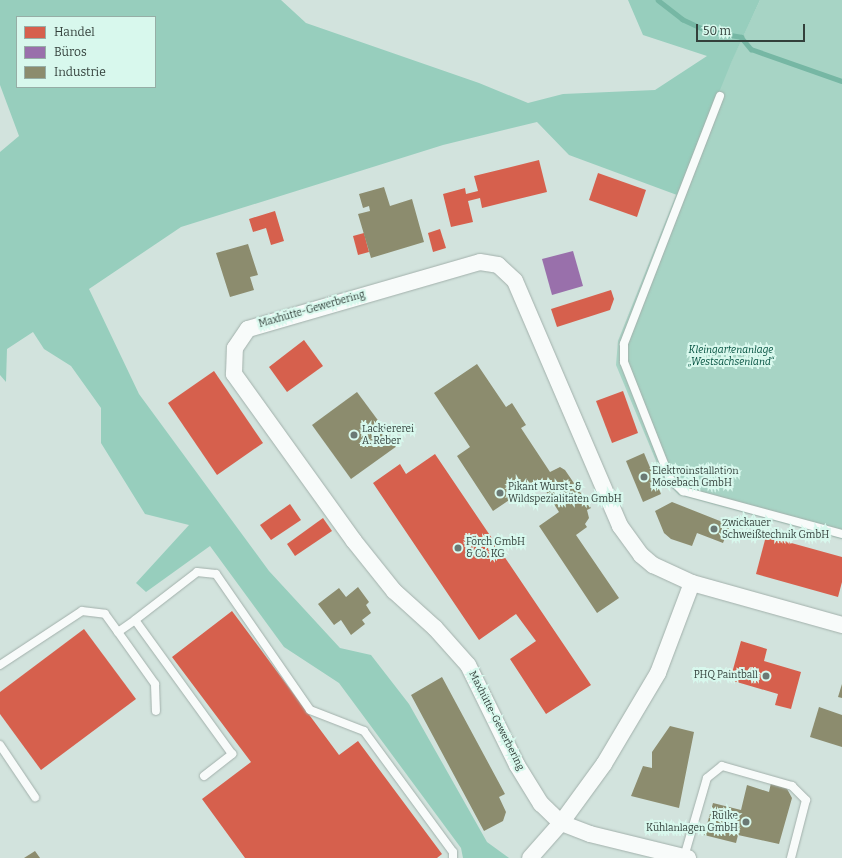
<!DOCTYPE html>
<meta charset="utf-8">
<style>
body{margin:0}
#map{position:relative;width:842px;height:858px;overflow:hidden;background:#d2e3dd;font-family:Bitter,serif}
div>[style]{position:absolute}
[style*='--x']{left:calc(var(--x)*1px);top:calc(var(--y)*1px);width:calc(var(--w)*1px);rotate:calc(var(--a)*1deg)}
.green>*{inset:0;background:#a7d4c5}
.forest>*{inset:0;background:#97cebd}
.shops>*{inset:0;background:#d6604d}
.offices>*{inset:0;background:#9970ab}
.industry>*{inset:0;background:#8c8c6e}
.stream>*{height:4.5px;margin:-2.25px;padding:0 2.25px;transform-origin:2.25px;border-radius:2.25px;background:#76b7a4}
.roads{filter:drop-shadow(0 0 1px #a2b0ab) drop-shadow(0 0 1px #a2b0ab)}
.service>*{height:8px;margin:-4px;padding:0 4px;transform-origin:4px;border-radius:4px;background:#f8fbfa}
.minor>*{height:16px;margin:-8px;padding:0 8px;transform-origin:8px;border-radius:8px;background:#f8fbfa}
.dots>*{width:11px;height:11px;translate:-50% -50%;box-sizing:border-box;border:2px solid #d8f8ed;border-radius:50%}
span{translate:-50% -50%;white-space:nowrap;text-align:center;line-height:1.15;-webkit-text-stroke:4px #d8f8ed;paint-order:stroke}
.street-label{font-size:10px;color:#33403b}
.park-label{font-size:10px;color:#004e3d;font-style:italic}
.poi-label{font-size:10px;color:#33403b}
.left{translate:0 -50%;text-align:left}
.right{translate:-100% -50%;text-align:right}
.legend{position:absolute;left:16px;top:16px;width:140px;height:72px;box-sizing:border-box;background:#d8f8ed;border:1px solid #96aea6;margin:0;padding:5px 7px;list-style:none;font-size:12px;color:#33403b}
.legend li{display:flex;align-items:center;gap:8px;height:20px}
.legend b{width:20px;border:1px solid #96aea6}
.scale{position:absolute;left:696px;top:24px;width:109px;height:18px;box-sizing:border-box;border:2px solid #33403b;border-top:0;padding-left:5px;font-size:12px;line-height:14px;white-space:nowrap;color:#33403b;-webkit-text-stroke:3px #d8f8ed;paint-order:stroke}
</style>
<div id="map">
<div class="green">
<i style="clip-path:polygon(760px 0,842px 0,842px 539px,679px 495px,664px 480px,616px 365px,618px 341px,717px 92px)"></i>
</div>
<div class="forest">
<i style="clip-path:polygon(evenodd,0 0,281px 0,306px 23px,479px 83px,528px 103px,563px 94px,655px 90px,707px 56px,643px 35px,628px 0,760px 0,731px 63px,677px 195px,569px 155px,537px 122px,443px 145px,181px 227px,89px 289px,139px 394px,269px 571px,340px 648px,371px 655px,409px 704px,487px 842px,509px 858px,463px 858px,461px 848px,339px 683px,284px 647px,210px 546px,146px 592px,136px 583px,189px 525px,145px 514px,101px 443px,101px 408px,71px 366px,44px 349px,33px 332px,7px 349px,6px 382px,0 375px,0 152px,19px 136px,0 85px,0 0,17px 17px,155px 17px,155px 87px,17px 87px,17px 17px)"></i>
</div>
<div class="shops">
<i style="clip-path:polygon(539px 160px,547px 192px,482px 208px,480px 198px,468px 201px,473px 222px,451px 227px,443px 194px,465px 188px,466px 194px,478px 191px,474px 176px)"></i>
<i style="clip-path:polygon(598px 173px,646px 190px,637px 217px,589px 200px)"></i>
<i style="clip-path:polygon(275px 211px,284px 241px,271px 245px,266px 228px,253px 232px,249px 219px)"></i>
<i style="clip-path:polygon(440px 229px,446px 248px,433px 252px,428px 233px)"></i>
<i style="clip-path:polygon(364px 233px,369px 252px,358px 255px,353px 236px)"></i>
<i style="clip-path:polygon(611px 290px,614px 299px,610px 310px,557px 327px,551px 309px)"></i>
<i style="clip-path:polygon(304px 340px,323px 366px,287px 392px,269px 367px)"></i>
<i style="clip-path:polygon(214px 371px,263px 443px,217px 475px,168px 403px)"></i>
<i style="clip-path:polygon(623px 391px,638px 433px,612px 443px,596px 401px)"></i>
<i style="clip-path:polygon(435px 454px,591px 685px,546px 714px,510px 659px,536px 641px,516px 614px,479px 640px,373px 483px,400px 464px,406px 474px)"></i>
<i style="clip-path:polygon(290px 504px,301px 520px,271px 540px,260px 525px)"></i>
<i style="clip-path:polygon(323px 518px,332px 531px,295px 556px,287px 544px)"></i>
<i style="clip-path:polygon(766px 536px,842px 557px,842px 582px,838px 597px,756px 574px)"></i>
<i style="clip-path:polygon(232px 611px,339px 755px,358px 741px,442px 854px,437px 858px,245px 858px,202px 799px,251px 762px,172px 657px)"></i>
<i style="clip-path:polygon(84px 629px,136px 699px,41px 770px,0 714px,0 692px)"></i>
<i style="clip-path:polygon(741px 641px,767px 649px,764px 661px,801px 672px,791px 709px,775px 705px,778px 694px,730px 680px)"></i>
</div>
<div class="offices">
<i style="clip-path:polygon(573px 251px,583px 286px,552px 295px,542px 259px)"></i>
</div>
<div class="industry">
<i style="clip-path:polygon(384px 187px,390px 206px,412px 199px,424px 242px,371px 258px,358px 214px,370px 211px,369px 206px,363px 208px,359px 194px)"></i>
<i style="clip-path:polygon(248px 244px,258px 275px,250px 277px,254px 290px,230px 297px,216px 253px)"></i>
<i style="clip-path:polygon(477px 364px,506px 407px,512px 403px,526px 425px,521px 428px,550px 472px,560px 467px,565px 470px,591px 508px,587px 510px,589px 518px,585px 524px,587px 527px,576px 535px,619px 598px,597px 613px,539px 526px,559px 512px,539px 480px,493px 511px,457px 456px,470px 447px,434px 393px)"></i>
<i style="clip-path:polygon(357px 392px,397px 446px,351px 479px,312px 425px)"></i>
<i style="clip-path:polygon(644px 453px,661px 494px,643px 502px,626px 461px)"></i>
<i style="clip-path:polygon(672px 502px,730px 525px,723px 543px,697px 533px,692px 546px,671px 539px,664px 533px,655px 511px)"></i>
<i style="clip-path:polygon(358px 587px,369px 602px,366px 605px,371px 613px,362px 620px,365px 624px,351px 635px,341px 620px,334px 625px,318px 604px,339px 588px,346px 597px)"></i>
<i style="clip-path:polygon(442px 677px,505px 794px,499px 797px,506px 812px,503px 821px,484px 831px,411px 695px)"></i>
<i style="clip-path:polygon(842px 684px,842px 698px,838px 697px)"></i>
<i style="clip-path:polygon(819px 707px,842px 715px,842px 747px,810px 737px)"></i>
<i style="clip-path:polygon(670px 726px,694px 732px,679px 808px,631px 796px,643px 766px,652px 768px,652px 752px)"></i>
<i style="clip-path:polygon(771px 783px,786px 787px,792px 798px,779px 844px,738px 835px,736px 843px,704px 835px,713px 803px,741px 810px,747px 785px,769px 792px)"></i>
<i style="clip-path:polygon(35px 851px,40px 858px,24px 858px)"></i>
</div>
<div class="stream">
<i style="--x:658;--y:0;--w:31;--a:38"></i>
<i style="--x:682;--y:19;--w:29;--a:25"></i>
<i style="--x:708;--y:31;--w:34;--a:10"></i>
<i style="--x:741;--y:37;--w:16;--a:50"></i>
<i style="--x:751;--y:49;--w:96;--a:19.4"></i>
</div>
<div class="roads">
<div class="service">
<i style="--x:720;--y:96;--w:266;--a:111.2"></i>
<i style="--x:624;--y:344;--w:18;--a:90"></i>
<i style="--x:624;--y:362;--w:126;--a:68.5"></i>
<i style="--x:670;--y:479;--w:18;--a:43"></i>
<i style="--x:683;--y:491;--w:165;--a:15.1"></i>
<i style="--x:118;--y:632;--w:64;--a:54.6"></i>
<i style="--x:155;--y:684;--w:27;--a:88"></i>
<i style="--x:0;--y:665;--w:98;--a:-33.4"></i>
<i style="--x:82;--y:611;--w:23;--a:7"></i>
<i style="--x:105;--y:614;--w:22;--a:54"></i>
<i style="--x:118;--y:632;--w:21;--a:-35"></i>
<i style="--x:0;--y:745;--w:63;--a:56.1"></i>
<i style="--x:204;--y:776;--w:36;--a:-38"></i>
<i style="--x:232;--y:754;--w:165;--a:-125.9"></i>
<i style="--x:135;--y:620;--w:78;--a:-37.7"></i>
<i style="--x:197;--y:572;--w:19;--a:6"></i>
<i style="--x:216;--y:574;--w:165;--a:55.3"></i>
<i style="--x:310;--y:710;--w:58;--a:21.3"></i>
<i style="--x:364;--y:731;--w:150;--a:53.7"></i>
<i style="--x:453;--y:852;--w:6;--a:90"></i>
<i style="--x:684;--y:857;--w:82;--a:-73.8"></i>
<i style="--x:707;--y:778;--w:19;--a:-39"></i>
<i style="--x:722;--y:766;--w:73;--a:15.9"></i>
<i style="--x:792;--y:786;--w:20;--a:45"></i>
<i style="--x:806;--y:800;--w:60;--a:104.5"></i>
</div>
<div class="minor">
<i style="--x:530;--y:858;--w:47;--a:-48.5"></i>
<i style="--x:561;--y:823;--w:73;--a:-53.9"></i>
<i style="--x:604;--y:764;--w:106;--a:-59.3"></i>
<i style="--x:658;--y:673;--w:96;--a:-69.3"></i>
<i style="--x:688;--y:858;--w:101;--a:-166.2"></i>
<i style="--x:590;--y:834;--w:31;--a:-159"></i>
<i style="--x:561;--y:823;--w:28;--a:-136"></i>
<i style="--x:541;--y:804;--w:46;--a:-121.6"></i>
<i style="--x:517;--y:765;--w:111;--a:-116.1"></i>
<i style="--x:468;--y:665;--w:50;--a:-131.7"></i>
<i style="--x:435;--y:628;--w:55;--a:-137.9"></i>
<i style="--x:394;--y:591;--w:64;--a:-128.7"></i>
<i style="--x:354;--y:541;--w:206;--a:-125.7"></i>
<i style="--x:234;--y:374;--w:26;--a:-88"></i>
<i style="--x:235;--y:348;--w:23;--a:-56"></i>
<i style="--x:248;--y:329;--w:241;--a:-16.1"></i>
<i style="--x:480;--y:262;--w:18;--a:9"></i>
<i style="--x:498;--y:265;--w:23;--a:43"></i>
<i style="--x:515;--y:281;--w:267;--a:66.8"></i>
<i style="--x:620;--y:526;--w:36;--a:54"></i>
<i style="--x:641;--y:555;--w:16;--a:40"></i>
<i style="--x:653;--y:565;--w:43;--a:24.8"></i>
<i style="--x:692;--y:583;--w:156;--a:15.6"></i>
</div>
</div>
<div class="dots">
<i style="left:354px;top:435px;background:#6b7974"></i>
<i style="left:644px;top:477px;background:#6b7974"></i>
<i style="left:500px;top:493px;background:#6b7974"></i>
<i style="left:714px;top:529px;background:#6b7974"></i>
<i style="left:458px;top:548px;background:#6b7974"></i>
<i style="left:766px;top:676px;background:#6b7974"></i>
<i style="left:746px;top:822px;background:#6b7974"></i>
</div>
<div class="street-label">
<span style="left:312px;top:310px;rotate:-16deg">Maxhütte-Gewerbering</span>
<span style="left:496px;top:721px;rotate:63deg">Maxhütte-Gewerbering</span>
</div>
<div class="park-label">
<span style="left:731px;top:356px">Kleingartenanlage<br>„Westsachsenland“</span>
</div>
<div class="poi-label">
<span class="left" style="left:362px;top:435px">Lackiererei<br>A. Reber</span>
<span class="left" style="left:652px;top:477px">Elektroinstallation<br>Mosebach GmbH</span>
<span class="left" style="left:508px;top:493px">Pikant Wurst- &amp;<br>Wildspezialitäten GmbH</span>
<span class="left" style="left:722px;top:529px">Zwickauer<br>Schweißtechnik GmbH</span>
<span class="left" style="left:466px;top:548px">Förch GmbH<br>&amp; Co. KG</span>
<span class="right" style="left:758px;top:676px">PHQ Paintball</span>
<span class="right" style="left:738px;top:822px">Rülke<br>Kühlanlagen GmbH</span>
</div>
<ul class="legend">
<li><b style="height:11px;background:#d6604d"></b>Handel</li>
<li><b style="height:11px;background:#9970ab"></b>Büros</li>
<li><b style="height:11px;background:#8c8c6e"></b>Industrie</li>
</ul>
<div class="scale">50 m</div>
</div>
